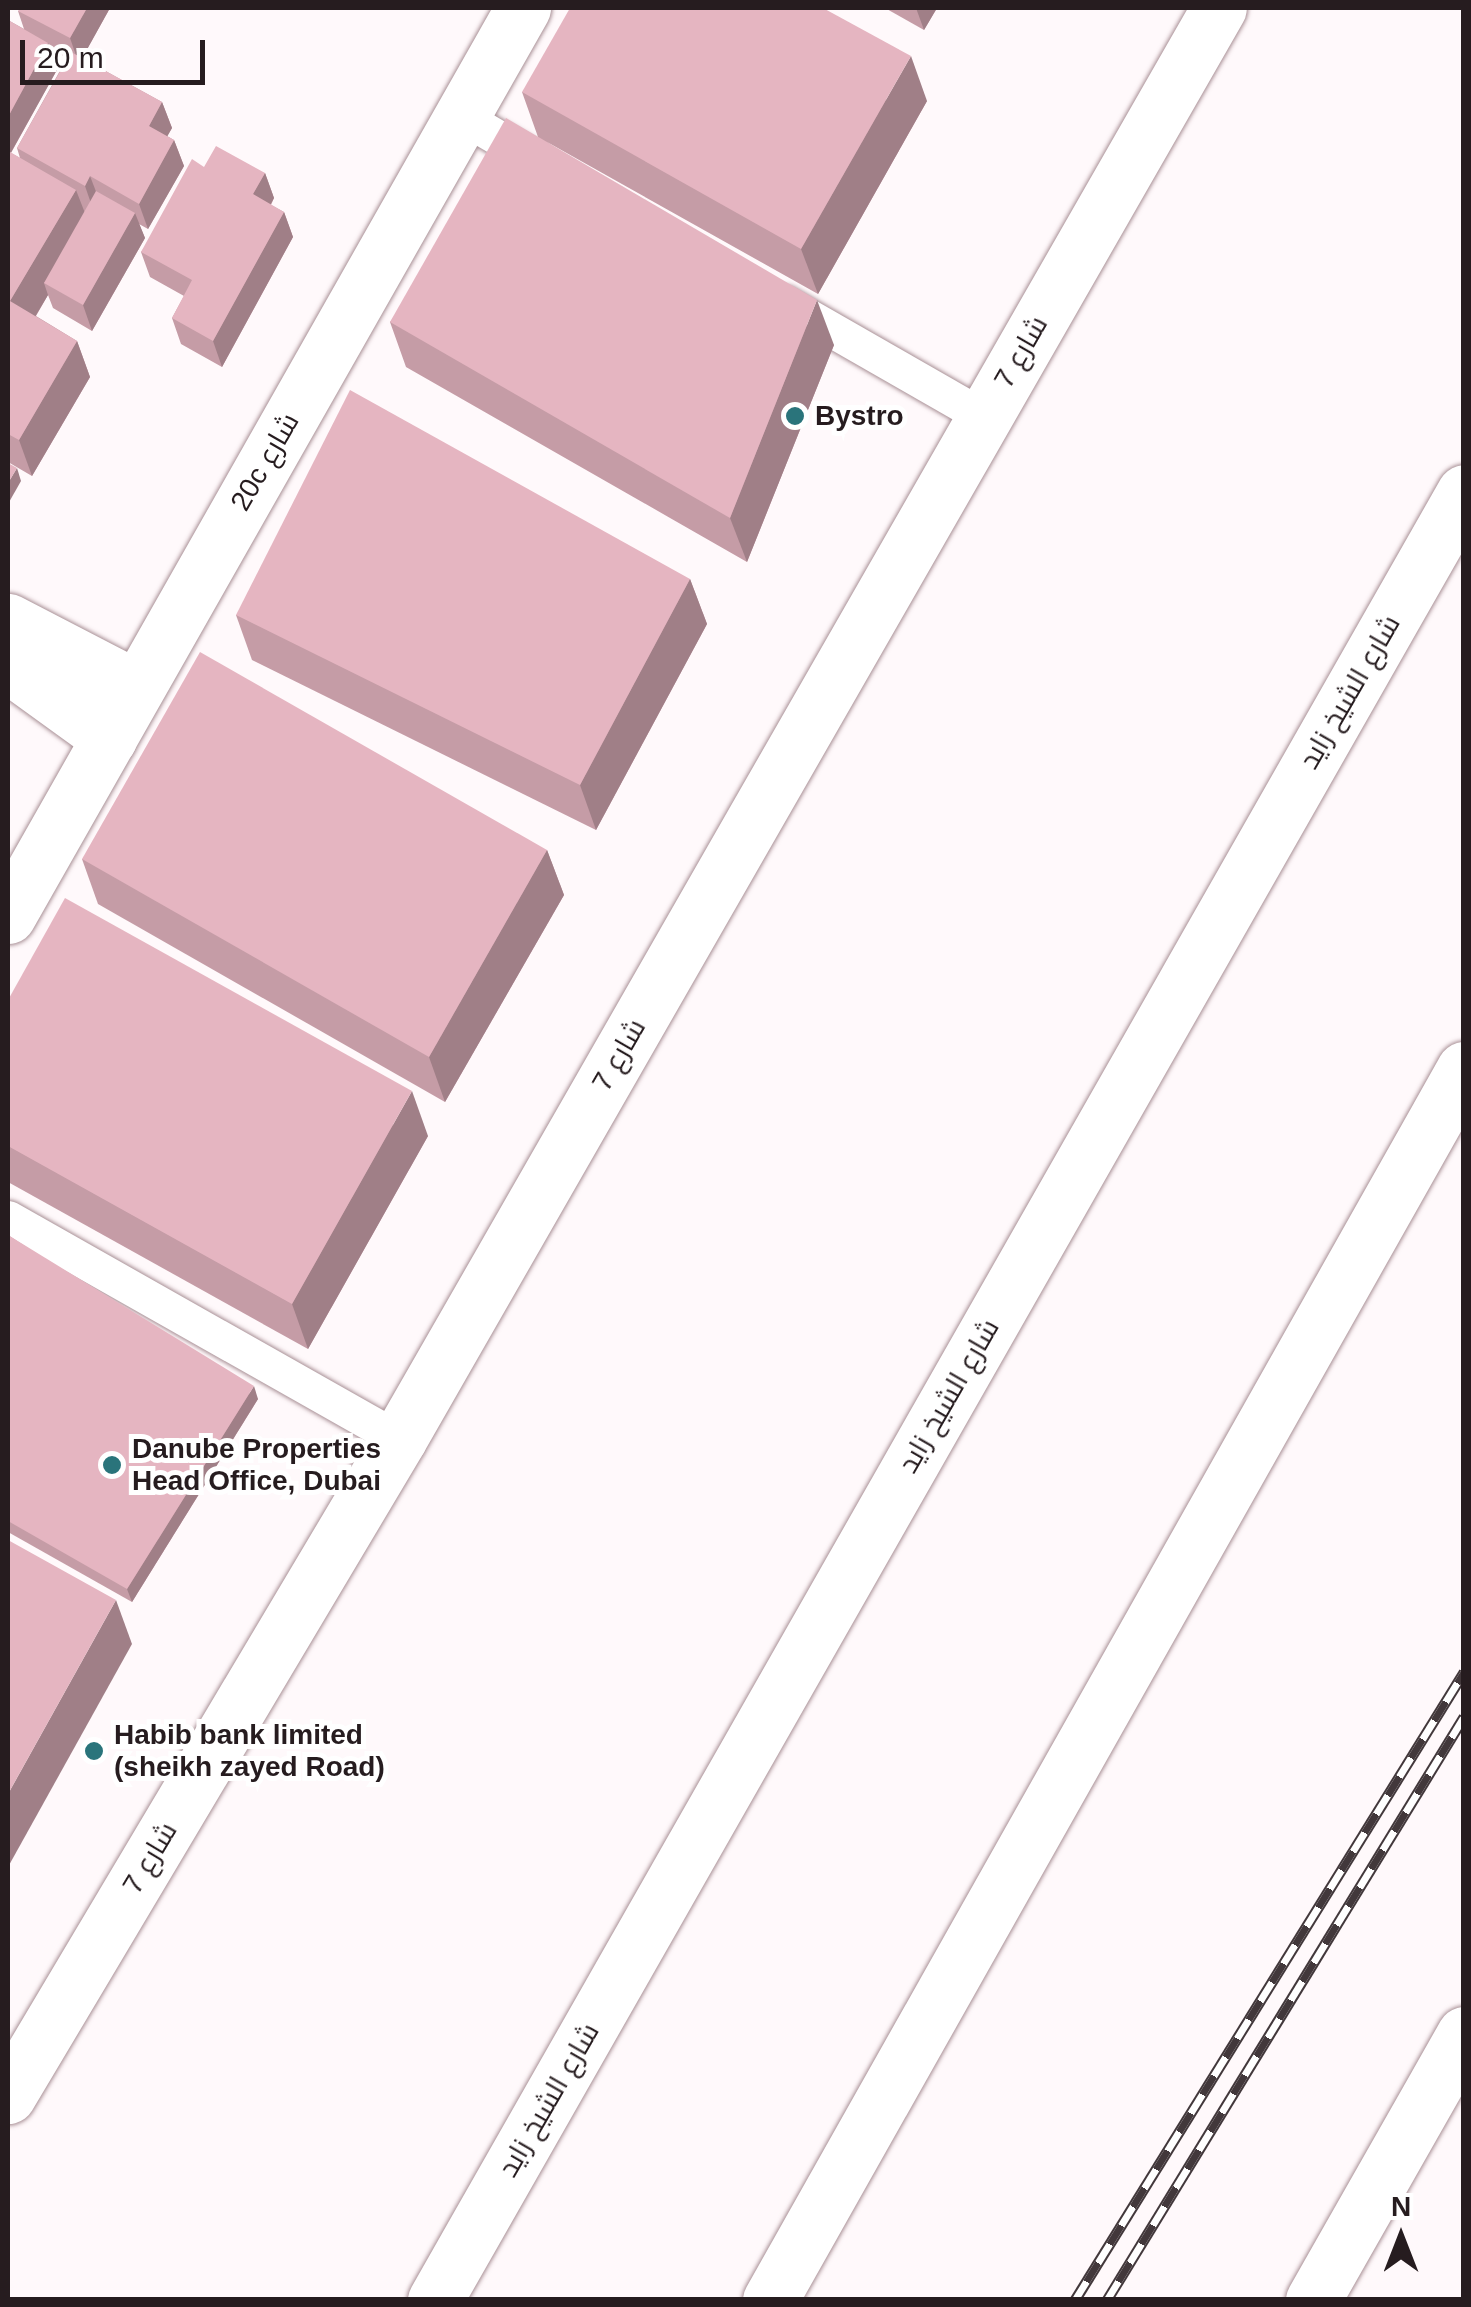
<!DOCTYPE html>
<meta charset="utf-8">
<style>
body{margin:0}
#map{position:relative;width:1471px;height:2307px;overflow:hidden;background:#fff9fb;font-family:Arial,Cairo,sans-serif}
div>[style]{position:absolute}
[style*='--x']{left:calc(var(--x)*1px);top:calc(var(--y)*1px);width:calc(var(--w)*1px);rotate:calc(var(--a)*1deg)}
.roads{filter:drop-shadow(0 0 2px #a99096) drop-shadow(0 0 2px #a99096)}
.lane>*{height:35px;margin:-17.5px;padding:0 17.5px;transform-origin:17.5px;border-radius:17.5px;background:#fff}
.street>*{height:55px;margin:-27.5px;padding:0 27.5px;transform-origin:27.5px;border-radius:27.5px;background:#fff}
.secondary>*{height:55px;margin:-27.5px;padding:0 27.5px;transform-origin:27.5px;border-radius:27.5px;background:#fff}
.highway>*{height:55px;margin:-27.5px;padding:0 27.5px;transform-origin:27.5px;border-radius:27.5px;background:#fff}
.rail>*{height:11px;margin-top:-5.5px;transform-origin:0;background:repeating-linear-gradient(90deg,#fff 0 22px,#42383b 0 44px);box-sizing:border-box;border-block:2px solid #42383b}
.wall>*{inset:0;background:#c59ca6}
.shaded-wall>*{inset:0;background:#a07f87}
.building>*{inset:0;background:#e5b5c1}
.dots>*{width:28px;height:28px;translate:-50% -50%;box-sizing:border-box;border:5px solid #fff;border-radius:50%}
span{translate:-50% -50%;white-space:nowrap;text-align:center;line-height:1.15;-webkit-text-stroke:10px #fff;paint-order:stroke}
.street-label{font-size:28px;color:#261c1f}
.poi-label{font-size:28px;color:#261c1f;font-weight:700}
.left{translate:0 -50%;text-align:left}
.frame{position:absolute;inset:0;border:10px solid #261c1f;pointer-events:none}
.north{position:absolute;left:1351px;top:2187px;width:100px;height:100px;-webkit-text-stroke:8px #fff;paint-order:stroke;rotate:0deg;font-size:28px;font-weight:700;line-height:40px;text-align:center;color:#261c1f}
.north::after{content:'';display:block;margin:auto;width:35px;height:45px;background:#261c1f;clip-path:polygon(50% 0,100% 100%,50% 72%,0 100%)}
.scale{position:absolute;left:20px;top:40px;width:185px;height:45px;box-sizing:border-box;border:5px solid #261c1f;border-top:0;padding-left:12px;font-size:30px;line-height:35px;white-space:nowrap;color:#261c1f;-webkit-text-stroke:8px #fff;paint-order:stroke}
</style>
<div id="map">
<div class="roads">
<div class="lane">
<i style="--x:461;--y:116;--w:87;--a:30.4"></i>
<i style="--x:785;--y:303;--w:229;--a:29.8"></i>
<i style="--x:8;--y:1218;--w:449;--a:29.5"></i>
</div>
<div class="street">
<i style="--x:8;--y:621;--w:145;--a:27.4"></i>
<i style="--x:8;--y:665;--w:125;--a:35.9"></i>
<i style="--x:8;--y:916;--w:1044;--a:-60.44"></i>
<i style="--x:8;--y:2096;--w:765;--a:-59.24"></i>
<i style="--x:399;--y:1439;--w:1649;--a:-60.19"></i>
</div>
<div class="secondary">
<i style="--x:1313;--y:2300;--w:306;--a:-60.4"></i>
</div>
<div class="highway">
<i style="--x:435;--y:2300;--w:2080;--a:-60.35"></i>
<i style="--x:770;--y:2300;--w:1413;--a:-60.59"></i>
</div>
</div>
<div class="rail">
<i style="--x:1075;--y:2300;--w:739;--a:-58.22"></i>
<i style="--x:1107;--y:2300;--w:684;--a:-58.52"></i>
</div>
<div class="wall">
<i style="clip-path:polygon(evenodd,110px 8px,82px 58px,162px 102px,172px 128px,167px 136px,174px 140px,184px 166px,148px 229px,139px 224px,145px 238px,92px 331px,53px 308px,48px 295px,36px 316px,77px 341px,90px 377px,32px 476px,8px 462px,8px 20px,24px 29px,18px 11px,110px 8px,51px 49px,67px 58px,17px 148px,20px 158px,11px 153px,58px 68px,51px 49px)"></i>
<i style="clip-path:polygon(885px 8px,937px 8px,924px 30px)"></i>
<i style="clip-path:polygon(522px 92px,927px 101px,818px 294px,547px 142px,834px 345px,747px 562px,406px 367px,390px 322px,538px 137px)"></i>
<i style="clip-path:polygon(204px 167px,265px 173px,274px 198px,271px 205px,284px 212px,293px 237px,222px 367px,181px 344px,172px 318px,184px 296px,150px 277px,141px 252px)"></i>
<i style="clip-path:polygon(690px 579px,707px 624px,596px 830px,252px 660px,236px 615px)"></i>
<i style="clip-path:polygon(547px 850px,564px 895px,445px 1102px,98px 904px,82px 859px)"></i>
<i style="clip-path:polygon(8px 1000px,428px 1136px,308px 1349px,8px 1182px)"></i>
<i style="clip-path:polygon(8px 1235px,258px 1399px,132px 1602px,8px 1532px)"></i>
</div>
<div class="shaded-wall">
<i style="clip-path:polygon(87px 8px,110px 8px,79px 64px,70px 38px)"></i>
<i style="clip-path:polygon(916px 8px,937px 8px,924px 30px)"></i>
<i style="clip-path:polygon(48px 43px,58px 68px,9px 156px,8px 152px,8px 117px)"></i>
<i style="clip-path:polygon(911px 56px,927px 101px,818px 294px,801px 249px)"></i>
<i style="clip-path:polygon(162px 102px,172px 128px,159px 151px,149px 126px)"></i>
<i style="clip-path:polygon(174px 140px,184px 166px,148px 229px,139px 204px)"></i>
<i style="clip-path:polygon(265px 173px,274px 198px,262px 220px,253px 194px)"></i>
<i style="clip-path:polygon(90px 176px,100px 202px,94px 212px,85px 186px)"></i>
<i style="clip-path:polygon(76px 190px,90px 226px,44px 283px,48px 295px,23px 337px,10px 301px)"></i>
<i style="clip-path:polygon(284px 212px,293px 237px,222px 367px,213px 341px)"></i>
<i style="clip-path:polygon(135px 213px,145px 238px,92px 331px,83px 305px)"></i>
<i style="clip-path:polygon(817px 300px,834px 345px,747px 562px,730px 518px)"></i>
<i style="clip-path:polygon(77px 341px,90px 377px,32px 476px,19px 440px)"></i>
<i style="clip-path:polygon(17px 468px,21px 481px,8px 504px,8px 483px)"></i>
<i style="clip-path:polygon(690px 579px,707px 624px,596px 830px,580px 785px)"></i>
<i style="clip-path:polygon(547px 850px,564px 895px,445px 1102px,429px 1057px)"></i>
<i style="clip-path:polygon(412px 1091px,428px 1136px,308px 1349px,292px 1304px)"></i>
<i style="clip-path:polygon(254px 1386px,258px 1399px,132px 1602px,127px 1589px)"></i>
<i style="clip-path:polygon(116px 1600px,132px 1644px,8px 1867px,8px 1794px)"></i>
</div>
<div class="building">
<i style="clip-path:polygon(20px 8px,87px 8px,70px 38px,18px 11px)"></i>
<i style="clip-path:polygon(570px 8px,823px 8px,911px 56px,801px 249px,522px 92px)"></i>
<i style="clip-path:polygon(8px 20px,48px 43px,8px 117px)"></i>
<i style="clip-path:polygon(71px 52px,162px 102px,149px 126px,174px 140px,139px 204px,90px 176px,85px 186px,17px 148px)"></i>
<i style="clip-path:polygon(506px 118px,817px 300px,730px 518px,390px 322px)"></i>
<i style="clip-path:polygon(216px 146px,265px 173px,253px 194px,284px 212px,213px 341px,172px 318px,192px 280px,141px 252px,192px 159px,204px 167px)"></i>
<i style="clip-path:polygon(10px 152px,76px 190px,10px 301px,77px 341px,19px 440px,8px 434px,8px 156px)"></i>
<i style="clip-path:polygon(96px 191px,135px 213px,83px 305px,44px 283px)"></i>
<i style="clip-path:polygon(350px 390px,690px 579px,580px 785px,236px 615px)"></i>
<i style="clip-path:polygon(8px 463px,17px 468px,8px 483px)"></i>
<i style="clip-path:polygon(200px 652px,547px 850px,429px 1057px,82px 859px)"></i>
<i style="clip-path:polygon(65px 898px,412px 1091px,292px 1304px,8px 1146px,8px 1000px)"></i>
<i style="clip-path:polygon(8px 1235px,254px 1386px,127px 1589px,8px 1521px)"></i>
<i style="clip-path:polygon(8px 1540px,116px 1600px,8px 1794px)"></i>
</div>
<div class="dots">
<i style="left:795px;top:416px;background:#2a747b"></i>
<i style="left:112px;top:1465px;background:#2a747b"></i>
<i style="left:94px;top:1751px;background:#2a747b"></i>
</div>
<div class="street-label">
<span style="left:1021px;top:352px;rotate:-60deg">شارع 7</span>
<span style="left:265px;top:462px;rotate:-60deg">20c شارع</span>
<span style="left:1350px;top:692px;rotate:-60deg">شارع الشيخ زايد</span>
<span style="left:619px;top:1055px;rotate:-60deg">شارع 7</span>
<span style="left:949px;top:1396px;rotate:-60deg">شارع الشيخ زايد</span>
<span style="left:150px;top:1858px;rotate:-59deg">شارع 7</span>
<span style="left:549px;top:2100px;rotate:-60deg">شارع الشيخ زايد</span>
</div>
<div class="poi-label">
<span class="left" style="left:815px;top:416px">Bystro</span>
<span class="left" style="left:132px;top:1465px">Danube Properties<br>Head Office, Dubai</span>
<span class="left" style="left:114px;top:1751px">Habib bank limited<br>(sheikh zayed Road)</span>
</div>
<div class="frame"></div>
<div class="north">N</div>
<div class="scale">20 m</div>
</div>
